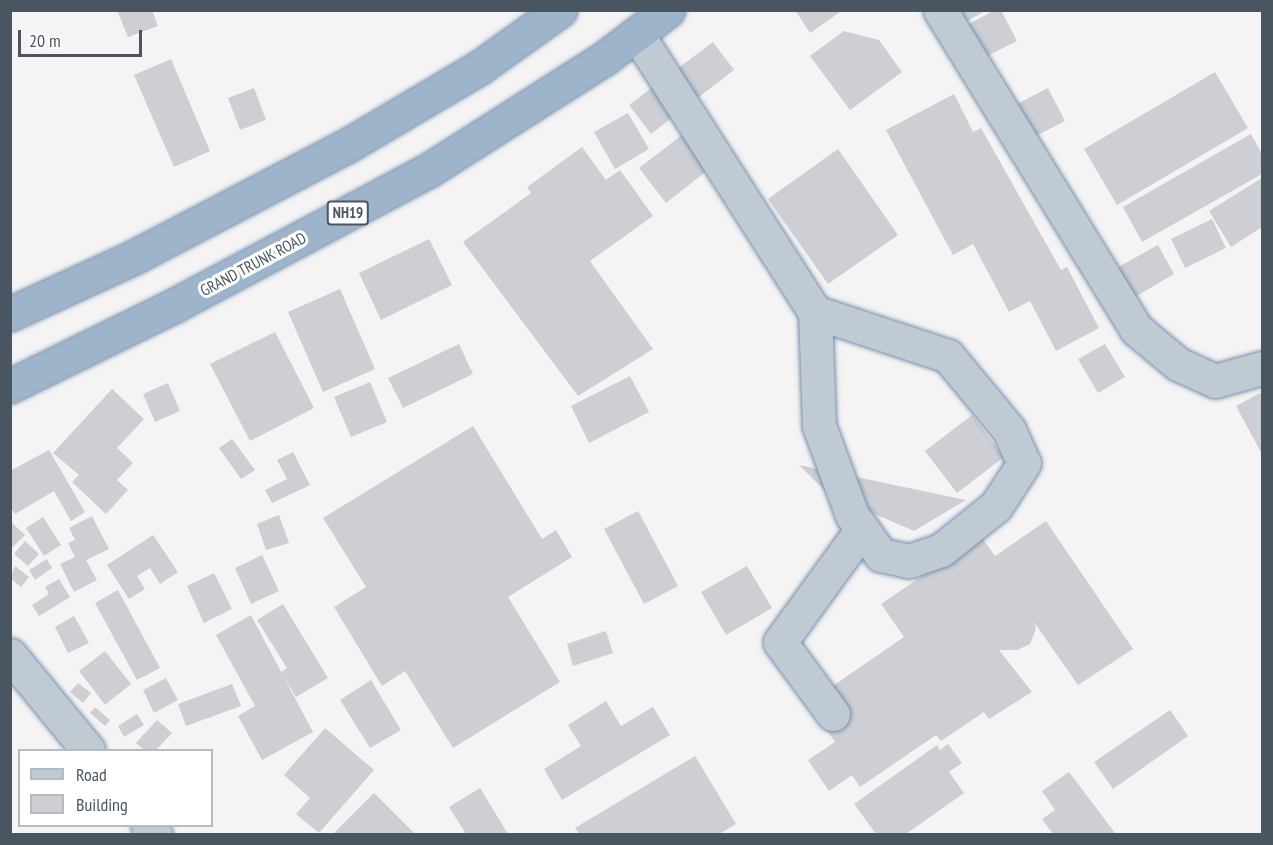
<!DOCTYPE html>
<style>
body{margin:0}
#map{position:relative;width:1273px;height:845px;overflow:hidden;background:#f5f3f3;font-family:"PT Sans Narrow",sans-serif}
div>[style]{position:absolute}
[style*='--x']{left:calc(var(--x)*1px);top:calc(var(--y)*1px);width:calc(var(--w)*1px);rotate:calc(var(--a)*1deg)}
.building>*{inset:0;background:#cdcfd5}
.roads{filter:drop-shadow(0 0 2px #7490af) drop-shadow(0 0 2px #7490af)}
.minor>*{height:33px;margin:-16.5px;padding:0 16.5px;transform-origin:16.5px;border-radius:16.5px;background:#c0cad2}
.tertiary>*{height:33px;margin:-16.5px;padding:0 16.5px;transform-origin:16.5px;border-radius:16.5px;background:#c0cad2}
.trunk>*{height:33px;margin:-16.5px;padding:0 16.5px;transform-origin:16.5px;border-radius:16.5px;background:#9eb4ca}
span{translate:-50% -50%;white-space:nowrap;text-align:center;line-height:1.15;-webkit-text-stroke:6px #fff;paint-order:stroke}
.shield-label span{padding:2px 4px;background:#fff;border:2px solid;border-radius:4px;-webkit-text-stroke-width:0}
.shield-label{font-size:15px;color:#495661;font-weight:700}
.street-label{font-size:16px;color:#495661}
.frame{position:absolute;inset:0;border:12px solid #495661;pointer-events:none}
.legend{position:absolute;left:18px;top:749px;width:195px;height:78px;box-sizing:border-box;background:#fff;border:2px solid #b6bbc0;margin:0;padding:8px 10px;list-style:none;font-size:18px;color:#495661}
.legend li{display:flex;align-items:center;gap:12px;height:30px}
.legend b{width:30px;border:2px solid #b6bbc0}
.scale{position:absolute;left:18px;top:30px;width:124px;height:27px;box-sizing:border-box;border:3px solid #495661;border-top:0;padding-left:8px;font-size:18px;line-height:21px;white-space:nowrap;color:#495661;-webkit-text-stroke:4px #fff;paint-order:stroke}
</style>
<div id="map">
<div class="building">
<i style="clip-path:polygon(117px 10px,152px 10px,158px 26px,128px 37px)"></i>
<i style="clip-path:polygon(795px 10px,843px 10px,810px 33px)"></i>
<i style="clip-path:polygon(953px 10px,987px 10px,960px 25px)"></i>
<i style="clip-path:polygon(995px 10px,1001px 10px,1017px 41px,983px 58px,967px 25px)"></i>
<i style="clip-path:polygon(844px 31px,879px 40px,902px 72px,850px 110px,810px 56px)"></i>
<i style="clip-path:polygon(713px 42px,734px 70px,651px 134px,629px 105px)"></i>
<i style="clip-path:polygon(171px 59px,210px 151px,174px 167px,134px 75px)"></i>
<i style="clip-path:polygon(1215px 72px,1248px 128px,1117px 205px,1084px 149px)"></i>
<i style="clip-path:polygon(254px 88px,266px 120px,240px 130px,228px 98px)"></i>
<i style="clip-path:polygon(1048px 88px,1065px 121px,1032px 138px,1015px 105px)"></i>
<i style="clip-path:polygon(954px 94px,973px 132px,981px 128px,1061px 270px,1067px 267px,1099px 328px,1056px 351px,1030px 301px,1009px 312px,973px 244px,953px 255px,886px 130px)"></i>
<i style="clip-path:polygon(628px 113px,649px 149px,615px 169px,594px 132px)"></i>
<i style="clip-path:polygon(687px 131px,713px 166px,666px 203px,639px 168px)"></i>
<i style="clip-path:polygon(1251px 134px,1262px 154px,1262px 174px,1142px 242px,1123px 207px)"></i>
<i style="clip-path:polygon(582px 147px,606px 180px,620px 170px,653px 216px,590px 261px,653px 349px,578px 396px,463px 242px,531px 193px,527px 187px)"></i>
<i style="clip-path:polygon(838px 149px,898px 235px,828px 284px,768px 199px)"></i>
<i style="clip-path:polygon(1262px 178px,1262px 227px,1231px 247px,1209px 211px)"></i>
<i style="clip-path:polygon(1212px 219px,1226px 248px,1185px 268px,1171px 239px)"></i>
<i style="clip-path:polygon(429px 239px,452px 285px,381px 320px,359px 273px)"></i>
<i style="clip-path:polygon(1158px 245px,1174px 274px,1128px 301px,1111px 271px)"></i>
<i style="clip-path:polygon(340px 289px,375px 369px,323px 392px,288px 312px)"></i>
<i style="clip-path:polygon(275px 332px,314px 408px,250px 441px,210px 364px)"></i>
<i style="clip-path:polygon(459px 344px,473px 374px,403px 408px,388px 378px)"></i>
<i style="clip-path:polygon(1105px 344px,1125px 377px,1098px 393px,1078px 359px)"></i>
<i style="clip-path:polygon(630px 376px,649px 412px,589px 443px,571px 406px)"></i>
<i style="clip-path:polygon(370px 382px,387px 422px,351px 437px,334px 397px)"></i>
<i style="clip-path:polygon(168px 383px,180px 411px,155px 422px,143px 394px)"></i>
<i style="clip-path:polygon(112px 389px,144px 419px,117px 448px,133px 463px,117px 480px,128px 490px,106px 514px,72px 482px,79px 475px,53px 453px)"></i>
<i style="clip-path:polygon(1260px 393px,1262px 397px,1262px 454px,1236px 406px)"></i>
<i style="clip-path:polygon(972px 415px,1004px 457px,957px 493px,925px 451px)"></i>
<i style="clip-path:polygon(473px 426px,542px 539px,556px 530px,572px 557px,508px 597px,560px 682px,453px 748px,405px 671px,382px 686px,334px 607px,366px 587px,323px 518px)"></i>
<i style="clip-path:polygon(232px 439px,255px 470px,241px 479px,219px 448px)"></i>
<i style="clip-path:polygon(49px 450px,85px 512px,71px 521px,54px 491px,15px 514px,10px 506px,10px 471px)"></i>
<i style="clip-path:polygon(293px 452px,310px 485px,272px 503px,265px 490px,287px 479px,277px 460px)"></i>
<i style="clip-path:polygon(799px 465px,966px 500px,914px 531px,828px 494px)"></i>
<i style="clip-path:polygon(638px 511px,678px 586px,644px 604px,604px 529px)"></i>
<i style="clip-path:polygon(279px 515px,289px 543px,266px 550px,257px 524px)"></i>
<i style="clip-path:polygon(92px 516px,109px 549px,86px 560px,97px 580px,74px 592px,60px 564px,75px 557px,68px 543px,75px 540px,69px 528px)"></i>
<i style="clip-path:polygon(43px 517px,61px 545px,44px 556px,26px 528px)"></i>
<i style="clip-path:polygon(10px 521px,25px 535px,10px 550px)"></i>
<i style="clip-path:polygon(1046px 521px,1133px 649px,1078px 685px,1034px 622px,1036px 629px,1030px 644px,1017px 650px,999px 650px,1032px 692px,989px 719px,984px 712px,941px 741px,936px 735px,860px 787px,852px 775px,829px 791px,808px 760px,835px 742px,808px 703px,904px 637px,881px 604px,981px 536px,995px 556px)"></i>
<i style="clip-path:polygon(153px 535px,178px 572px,160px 584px,150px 568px,137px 576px,145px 589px,129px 599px,107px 565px)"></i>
<i style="clip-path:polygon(25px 541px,39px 554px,28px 566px,14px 554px)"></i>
<i style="clip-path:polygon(262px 555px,279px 591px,251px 604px,235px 568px)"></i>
<i style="clip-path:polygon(47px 559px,52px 568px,35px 580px,29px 570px)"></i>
<i style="clip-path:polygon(15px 566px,29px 577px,21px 587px,10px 578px)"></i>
<i style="clip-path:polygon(747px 566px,772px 608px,726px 635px,701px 592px)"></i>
<i style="clip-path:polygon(214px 573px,232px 609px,204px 623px,187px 586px)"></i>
<i style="clip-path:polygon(59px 579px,70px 597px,39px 616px,32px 605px,49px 594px,45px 587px)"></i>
<i style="clip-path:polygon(118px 590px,160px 668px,137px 680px,95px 603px)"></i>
<i style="clip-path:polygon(283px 604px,328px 678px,296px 697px,281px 672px,287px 668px,257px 620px)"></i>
<i style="clip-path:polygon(251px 615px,313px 732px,262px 760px,238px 716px,255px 706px,216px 635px)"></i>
<i style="clip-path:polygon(74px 616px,89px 643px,68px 653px,55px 627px)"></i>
<i style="clip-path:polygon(606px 631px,613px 653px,573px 666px,567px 644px)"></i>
<i style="clip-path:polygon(105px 651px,131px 684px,105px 705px,79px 671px)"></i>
<i style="clip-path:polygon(166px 678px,178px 700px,154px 713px,143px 690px)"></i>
<i style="clip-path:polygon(371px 680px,401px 730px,370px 748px,340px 700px)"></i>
<i style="clip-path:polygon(78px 683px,91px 693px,83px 703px,70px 692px)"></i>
<i style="clip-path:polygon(232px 684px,241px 706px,186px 726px,178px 704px)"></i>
<i style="clip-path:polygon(606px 701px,621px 726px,653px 707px,670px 735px,562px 800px,544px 769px,581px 746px,568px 725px)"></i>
<i style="clip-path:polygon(95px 707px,110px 720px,105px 726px,90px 713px)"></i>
<i style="clip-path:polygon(1170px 710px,1188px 736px,1113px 789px,1094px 762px)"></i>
<i style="clip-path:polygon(137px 714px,144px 725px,124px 737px,118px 726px)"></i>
<i style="clip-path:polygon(157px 720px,172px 733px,156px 750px,144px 750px,136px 743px)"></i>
<i style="clip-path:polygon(325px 728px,374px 770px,319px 833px,296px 814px,310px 798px,284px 775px)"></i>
<i style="clip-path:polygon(948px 744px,962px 763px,949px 772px,964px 793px,906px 834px,876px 834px,854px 804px,937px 745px,940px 750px)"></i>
<i style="clip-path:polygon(695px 756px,736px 824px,719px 834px,579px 834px,575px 828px)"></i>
<i style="clip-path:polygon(1069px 772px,1115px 833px,1053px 834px,1042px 819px,1055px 810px,1042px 791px)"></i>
<i style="clip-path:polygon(480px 788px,508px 834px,466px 834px,449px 807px)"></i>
<i style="clip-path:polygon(374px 793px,415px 834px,333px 834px)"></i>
</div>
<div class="roads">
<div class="minor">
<i style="--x:940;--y:10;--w:374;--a:58.4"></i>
<i style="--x:1136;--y:329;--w:55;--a:39.8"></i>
<i style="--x:1178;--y:364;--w:41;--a:24.7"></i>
<i style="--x:1215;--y:381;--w:49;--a:-15.5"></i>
<i style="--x:637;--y:34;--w:330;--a:57.4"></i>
<i style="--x:815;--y:312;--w:140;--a:18.3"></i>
<i style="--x:948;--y:356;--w:96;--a:50.5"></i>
<i style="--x:1009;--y:430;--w:36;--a:66"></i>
<i style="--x:1024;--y:463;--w:51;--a:123.1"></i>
<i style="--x:996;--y:506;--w:70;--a:141.3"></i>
<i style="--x:941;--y:550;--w:34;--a:161"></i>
<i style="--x:909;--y:561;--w:29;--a:-168"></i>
<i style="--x:881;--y:555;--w:49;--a:-125.9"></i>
<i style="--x:852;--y:515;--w:95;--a:-110.3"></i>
<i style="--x:819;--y:426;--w:114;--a:-92"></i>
<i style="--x:833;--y:714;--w:89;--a:-126.4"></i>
<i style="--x:780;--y:642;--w:140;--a:-54"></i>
</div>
<div class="tertiary">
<i style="--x:10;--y:655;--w:123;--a:50.6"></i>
<i style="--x:148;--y:826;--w:11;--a:49"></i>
</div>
<div class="trunk">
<i style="--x:10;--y:314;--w:139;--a:-24.7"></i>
<i style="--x:136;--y:256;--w:242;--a:-27.6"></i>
<i style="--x:350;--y:144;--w:151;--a:-30.6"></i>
<i style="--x:480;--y:67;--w:98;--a:-35.5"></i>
<i style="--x:10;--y:386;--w:184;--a:-26.1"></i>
<i style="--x:175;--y:305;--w:288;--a:-28"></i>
<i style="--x:429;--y:170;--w:209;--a:-32.5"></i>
<i style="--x:605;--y:58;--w:79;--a:-37.3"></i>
</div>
</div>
<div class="shield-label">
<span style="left:348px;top:213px">NH19</span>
</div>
<div class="street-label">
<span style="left:253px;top:264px;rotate:-28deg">GRAND TRUNK ROAD</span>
</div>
<div class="frame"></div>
<ul class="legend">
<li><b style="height:8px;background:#c0cad2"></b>Road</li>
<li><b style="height:16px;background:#cdcfd5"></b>Building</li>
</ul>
<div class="scale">20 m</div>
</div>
